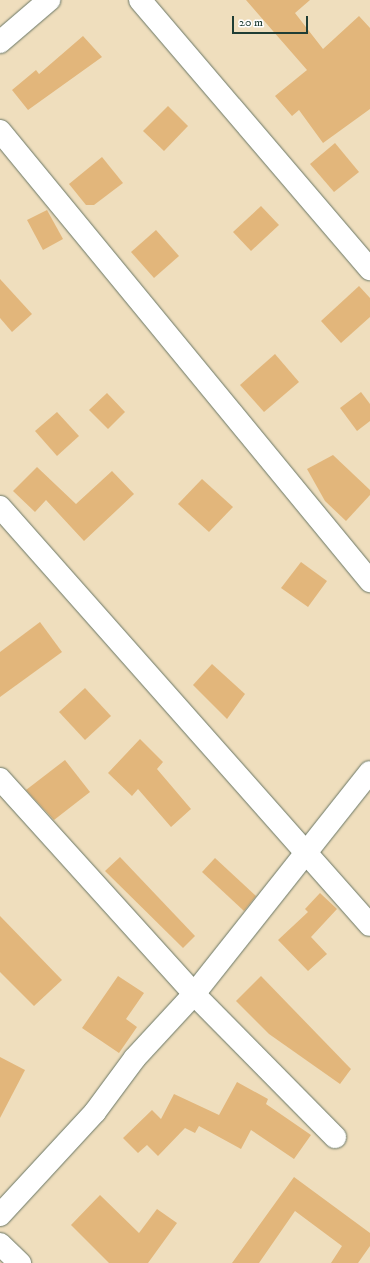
<!DOCTYPE html>
<style>
body{margin:0}
#map{position:relative;width:370px;height:1263px;overflow:hidden;background:#efdebd;font-family:"IM FELL DW Pica",serif}
div>[style]{position:absolute}
[style*='--x']{left:calc(var(--x)*1px);top:calc(var(--y)*1px);width:calc(var(--w)*1px);rotate:calc(var(--a)*1deg)}
.building>*{inset:0;background:#e2b67b}
.roads{filter:drop-shadow(0 0 1px #687564) drop-shadow(0 0 1px #687564)}
.minor>*{height:22px;margin:-11px;padding:0 11px;transform-origin:11px;border-radius:11px;background:#fff}
span{translate:-50% -50%;white-space:nowrap;text-align:center;line-height:1.15;-webkit-text-stroke:3px #fff;paint-order:stroke}
.scale{position:absolute;left:232px;top:16px;width:76px;height:18px;box-sizing:border-box;border:2px solid #1f3d34;border-top:0;padding-left:5px;font-size:12px;line-height:14px;white-space:nowrap;color:#1f3d34;-webkit-text-stroke:3px #fff;paint-order:stroke}
</style>
<div id="map">
<div class="building">
<i style="clip-path:polygon(246px 0,310px 0,295px 13px,323px 49px,359px 16px,370px 28px,370px 109px,323px 143px,299px 110px,292px 116px,275px 96px,307px 70px)"></i>
<i style="clip-path:polygon(83px 36px,102px 57px,28px 110px,12px 90px,36px 70px,39px 74px)"></i>
<i style="clip-path:polygon(168px 106px,188px 126px,164px 151px,143px 131px)"></i>
<i style="clip-path:polygon(335px 143px,359px 172px,334px 192px,310px 164px)"></i>
<i style="clip-path:polygon(102px 157px,123px 183px,94px 205px,86px 205px,69px 184px)"></i>
<i style="clip-path:polygon(261px 206px,279px 225px,251px 251px,233px 232px)"></i>
<i style="clip-path:polygon(47px 210px,63px 239px,43px 250px,27px 220px)"></i>
<i style="clip-path:polygon(156px 230px,179px 256px,154px 278px,131px 252px)"></i>
<i style="clip-path:polygon(0 279px,32px 314px,12px 332px,0 318px)"></i>
<i style="clip-path:polygon(359px 286px,370px 298px,370px 317px,341px 343px,321px 321px)"></i>
<i style="clip-path:polygon(275px 354px,299px 382px,264px 412px,240px 385px)"></i>
<i style="clip-path:polygon(361px 392px,370px 404px,370px 421px,357px 431px,340px 408px)"></i>
<i style="clip-path:polygon(107px 393px,125px 412px,108px 429px,89px 410px)"></i>
<i style="clip-path:polygon(57px 412px,79px 436px,57px 456px,35px 431px)"></i>
<i style="clip-path:polygon(333px 455px,370px 490px,370px 495px,346px 521px,325px 501px,307px 469px)"></i>
<i style="clip-path:polygon(37px 467px,76px 504px,112px 471px,134px 494px,84px 541px,46px 500px,35px 512px,13px 491px)"></i>
<i style="clip-path:polygon(202px 479px,233px 507px,209px 532px,178px 504px)"></i>
<i style="clip-path:polygon(301px 562px,327px 581px,308px 607px,281px 588px)"></i>
<i style="clip-path:polygon(40px 622px,62px 652px,0 697px,0 652px)"></i>
<i style="clip-path:polygon(212px 664px,245px 694px,227px 719px,193px 685px)"></i>
<i style="clip-path:polygon(85px 688px,111px 716px,85px 740px,59px 712px)"></i>
<i style="clip-path:polygon(140px 739px,163px 762px,157px 769px,191px 809px,171px 827px,138px 789px,132px 796px,108px 773px)"></i>
<i style="clip-path:polygon(65px 760px,90px 792px,54px 820px,26px 790px)"></i>
<i style="clip-path:polygon(120px 857px,195px 936px,183px 948px,105px 871px)"></i>
<i style="clip-path:polygon(215px 858px,256px 896px,244px 911px,202px 872px)"></i>
<i style="clip-path:polygon(320px 893px,337px 909px,311px 937px,327px 954px,308px 971px,278px 940px,308px 912px,305px 909px)"></i>
<i style="clip-path:polygon(0 916px,62px 980px,34px 1006px,0 972px)"></i>
<i style="clip-path:polygon(118px 976px,144px 993px,126px 1019px,137px 1027px,119px 1053px,82px 1028px)"></i>
<i style="clip-path:polygon(261px 976px,351px 1069px,340px 1084px,269px 1034px,236px 1001px)"></i>
<i style="clip-path:polygon(0 1057px,25px 1070px,0 1118px)"></i>
<i style="clip-path:polygon(237px 1082px,268px 1099px,266px 1104px,311px 1135px,294px 1159px,251px 1130px,241px 1149px,199px 1126px,195px 1133px,185px 1128px,158px 1156px,147px 1145px,138px 1153px,123px 1138px,152px 1110px,161px 1119px,174px 1094px,219px 1115px)"></i>
<i style="clip-path:polygon(294px 1177px,370px 1233px,370px 1246px,358px 1263px,331px 1263px,342px 1246px,295px 1211px,259px 1263px,232px 1263px)"></i>
<i style="clip-path:polygon(100px 1195px,139px 1233px,157px 1209px,177px 1223px,148px 1263px,109px 1263px,71px 1225px)"></i>
</div>
<div class="roads">
<div class="minor">
<i style="--x:140;--y:0;--w:354;--a:49.5"></i>
<i style="--x:0;--y:42;--w:65;--a:-40.6"></i>
<i style="--x:0;--y:131;--w:583;--a:50.57"></i>
<i style="--x:0;--y:507;--w:558;--a:48.49"></i>
<i style="--x:0;--y:779;--w:290;--a:47.9"></i>
<i style="--x:194;--y:994;--w:201;--a:45.4"></i>
<i style="--x:0;--y:1215;--w:140;--a:-47.3"></i>
<i style="--x:95;--y:1112;--w:67;--a:-53.5"></i>
<i style="--x:135;--y:1058;--w:87;--a:-47.3"></i>
<i style="--x:194;--y:994;--w:283;--a:-51.6"></i>
<i style="--x:0;--y:1244;--w:28;--a:44"></i>
</div>
</div>
<div class="scale">20 m</div>
</div>
